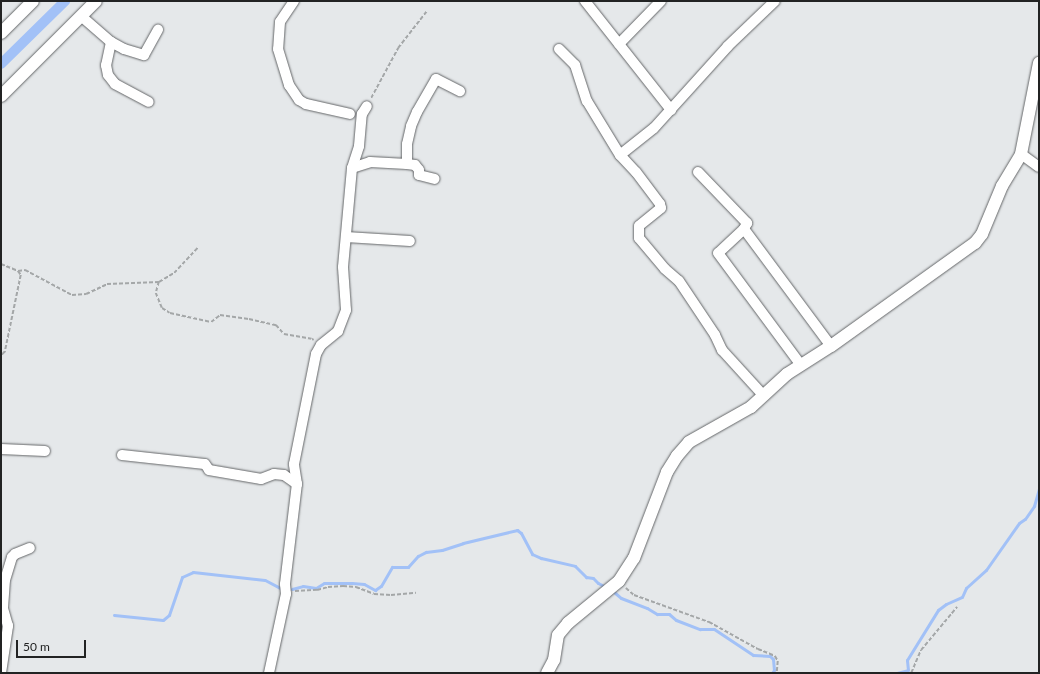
<!DOCTYPE html>
<style>
body{margin:0}
#map{position:relative;width:1040px;height:674px;overflow:hidden;background:#e5e8ea;font-family:Lato,sans-serif}
div>[style]{position:absolute}
[style*='--x']{left:calc(var(--x)*1px);top:calc(var(--y)*1px);width:calc(var(--w)*1px);rotate:calc(var(--a)*1deg)}
.stream>*{height:3px;margin:-1.5px;padding:0 1.5px;transform-origin:1.5px;border-radius:1.5px;background:#a2c1f7}
.canal>*{height:10px;margin:-5px;padding:0 5px;transform-origin:5px;border-radius:5px;background:#a2c1f7}
.path>*{height:1.5px;margin-top:-0.75px;transform-origin:0;background:repeating-linear-gradient(90deg,#a4a7a8 0 4px,transparent 0 6px)}
.roads{filter:drop-shadow(0 0 1px #646668) drop-shadow(0 0 1px #646668)}
.minor>*{height:10px;margin:-5px;padding:0 5px;transform-origin:5px;border-radius:5px;background:#fff}
.tertiary>*{height:12px;margin:-6px;padding:0 6px;transform-origin:6px;border-radius:6px;background:#fff}
span{translate:-50% -50%;white-space:nowrap;text-align:center;line-height:1.15;-webkit-text-stroke:3.5px #e5e8ea;paint-order:stroke}
.frame{position:absolute;inset:0;border:2px solid #222323;pointer-events:none}
.scale{position:absolute;left:16px;top:640px;width:70px;height:18px;box-sizing:border-box;border:2px solid #222323;border-top:0;padding-left:5px;font-size:12px;line-height:14px;white-space:nowrap;color:#222323;-webkit-text-stroke:3px #e5e8ea;paint-order:stroke}
</style>
<div id="map">
<div class="stream">
<i style="--x:292;--y:589;--w:11;--a:-15"></i>
<i style="--x:303;--y:586;--w:13;--a:9"></i>
<i style="--x:316;--y:588;--w:9;--a:-32"></i>
<i style="--x:324;--y:583;--w:28;--a:0"></i>
<i style="--x:352;--y:583;--w:12;--a:5"></i>
<i style="--x:364;--y:584;--w:13;--a:29"></i>
<i style="--x:375;--y:590;--w:7;--a:-34"></i>
<i style="--x:381;--y:586;--w:22;--a:-60"></i>
<i style="--x:392;--y:567;--w:16;--a:0"></i>
<i style="--x:408;--y:567;--w:15;--a:-48"></i>
<i style="--x:418;--y:556;--w:9;--a:-27"></i>
<i style="--x:426;--y:552;--w:16;--a:-7"></i>
<i style="--x:442;--y:550;--w:22;--a:-18"></i>
<i style="--x:463;--y:543;--w:56;--a:-13.5"></i>
<i style="--x:517;--y:530;--w:5;--a:37"></i>
<i style="--x:521;--y:533;--w:24;--a:62"></i>
<i style="--x:532;--y:554;--w:10;--a:24"></i>
<i style="--x:541;--y:558;--w:35;--a:13"></i>
<i style="--x:575;--y:566;--w:16;--a:45"></i>
<i style="--x:586;--y:577;--w:7;--a:8"></i>
<i style="--x:593;--y:578;--w:7;--a:45"></i>
<i style="--x:598;--y:583;--w:9;--a:27"></i>
<i style="--x:614;--y:592;--w:9;--a:41"></i>
<i style="--x:621;--y:598;--w:28;--a:21"></i>
<i style="--x:647;--y:608;--w:12;--a:31"></i>
<i style="--x:657;--y:614;--w:12;--a:0"></i>
<i style="--x:669;--y:614;--w:9;--a:41"></i>
<i style="--x:676;--y:620;--w:26;--a:21"></i>
<i style="--x:700;--y:629;--w:14;--a:0"></i>
<i style="--x:714;--y:629;--w:47;--a:33.7"></i>
<i style="--x:753;--y:655;--w:17;--a:3"></i>
<i style="--x:770;--y:656;--w:4;--a:45"></i>
<i style="--x:773;--y:659;--w:11;--a:85"></i>
<i style="--x:774;--y:670;--w:4;--a:124"></i>
<i style="--x:114;--y:615;--w:49;--a:5.8"></i>
<i style="--x:163;--y:620;--w:8;--a:-40"></i>
<i style="--x:169;--y:615;--w:40;--a:-71.1"></i>
<i style="--x:182;--y:577;--w:12;--a:-24"></i>
<i style="--x:193;--y:572;--w:72;--a:6.3"></i>
<i style="--x:265;--y:580;--w:19;--a:28"></i>
<i style="--x:897;--y:673;--w:11;--a:-15"></i>
<i style="--x:908;--y:670;--w:10;--a:-96"></i>
<i style="--x:907;--y:660;--w:59;--a:-58.2"></i>
<i style="--x:938;--y:610;--w:10;--a:-37"></i>
<i style="--x:946;--y:604;--w:17;--a:-24"></i>
<i style="--x:962;--y:597;--w:10;--a:-66"></i>
<i style="--x:966;--y:588;--w:27;--a:-42"></i>
<i style="--x:986;--y:570;--w:57;--a:-54.9"></i>
<i style="--x:1019;--y:523;--w:7;--a:-34"></i>
<i style="--x:1025;--y:519;--w:16;--a:-55"></i>
<i style="--x:1034;--y:506;--w:18;--a:-74"></i>
</div>
<div class="canal">
<i style="--x:1;--y:64;--w:90;--a:-44.5"></i>
</div>
<div class="path">
<i style="--x:371;--y:98;--w:57;--a:-61.6"></i>
<i style="--x:398;--y:48;--w:46;--a:-52.1"></i>
<i style="--x:1;--y:264;--w:18;--a:22"></i>
<i style="--x:18;--y:271;--w:5;--a:53"></i>
<i style="--x:21;--y:275;--w:79;--a:101.7"></i>
<i style="--x:5;--y:352;--w:6;--a:135"></i>
<i style="--x:18;--y:271;--w:7;--a:-8"></i>
<i style="--x:25;--y:270;--w:53;--a:28"></i>
<i style="--x:72;--y:295;--w:14;--a:-4"></i>
<i style="--x:86;--y:294;--w:23;--a:-25"></i>
<i style="--x:107;--y:284;--w:52;--a:-2.2"></i>
<i style="--x:159;--y:282;--w:17;--a:-31"></i>
<i style="--x:174;--y:273;--w:35;--a:-47"></i>
<i style="--x:159;--y:282;--w:11;--a:105"></i>
<i style="--x:156;--y:293;--w:16;--a:68"></i>
<i style="--x:162;--y:308;--w:9;--a:32"></i>
<i style="--x:170;--y:313;--w:42;--a:12.4"></i>
<i style="--x:211;--y:322;--w:11;--a:-38"></i>
<i style="--x:220;--y:315;--w:29;--a:8"></i>
<i style="--x:249;--y:319;--w:28;--a:13"></i>
<i style="--x:276;--y:325;--w:12;--a:48"></i>
<i style="--x:284;--y:334;--w:28;--a:10"></i>
<i style="--x:312;--y:339;--w:2;--a:27"></i>
<i style="--x:626;--y:588;--w:11;--a:41"></i>
<i style="--x:634;--y:595;--w:80;--a:19.8"></i>
<i style="--x:709;--y:622;--w:56;--a:28.9"></i>
<i style="--x:758;--y:649;--w:18;--a:22"></i>
<i style="--x:775;--y:656;--w:6;--a:59"></i>
<i style="--x:778;--y:661;--w:12;--a:95"></i>
<i style="--x:295;--y:591;--w:22;--a:-3"></i>
<i style="--x:317;--y:590;--w:11;--a:-15"></i>
<i style="--x:328;--y:587;--w:15;--a:-4"></i>
<i style="--x:343;--y:586;--w:13;--a:4"></i>
<i style="--x:356;--y:587;--w:19;--a:21"></i>
<i style="--x:374;--y:594;--w:17;--a:3"></i>
<i style="--x:391;--y:595;--w:25;--a:-5"></i>
<i style="--x:911;--y:673;--w:25;--a:-67"></i>
<i style="--x:921;--y:650;--w:56;--a:-50.1"></i>
</div>
<div class="roads">
<div class="minor">
<i style="--x:294;--y:1;--w:25;--a:124"></i>
<i style="--x:280;--y:22;--w:27;--a:94"></i>
<i style="--x:278;--y:49;--w:38;--a:73"></i>
<i style="--x:289;--y:85;--w:18;--a:56"></i>
<i style="--x:299;--y:100;--w:8;--a:30"></i>
<i style="--x:306;--y:104;--w:45;--a:12.8"></i>
<i style="--x:585;--y:1;--w:139;--a:51.7"></i>
<i style="--x:81;--y:16;--w:40;--a:41"></i>
<i style="--x:111;--y:42;--w:24;--a:102"></i>
<i style="--x:106;--y:65;--w:10;--a:79"></i>
<i style="--x:108;--y:75;--w:11;--a:52"></i>
<i style="--x:115;--y:84;--w:38;--a:28"></i>
<i style="--x:111;--y:42;--w:15;--a:28"></i>
<i style="--x:124;--y:49;--w:21;--a:17"></i>
<i style="--x:144;--y:55;--w:29;--a:-61"></i>
<i style="--x:619;--y:44;--w:60;--a:-45.7"></i>
<i style="--x:559;--y:49;--w:23;--a:45"></i>
<i style="--x:575;--y:65;--w:38;--a:72"></i>
<i style="--x:587;--y:101;--w:63;--a:58.6"></i>
<i style="--x:620;--y:155;--w:23;--a:47"></i>
<i style="--x:636;--y:172;--w:40;--a:53"></i>
<i style="--x:660;--y:204;--w:4;--a:76"></i>
<i style="--x:661;--y:208;--w:28;--a:141"></i>
<i style="--x:639;--y:226;--w:12;--a:90"></i>
<i style="--x:639;--y:238;--w:40;--a:50"></i>
<i style="--x:665;--y:269;--w:18;--a:41"></i>
<i style="--x:679;--y:281;--w:65;--a:56.3"></i>
<i style="--x:715;--y:335;--w:17;--a:65"></i>
<i style="--x:722;--y:350;--w:62;--a:47.6"></i>
<i style="--x:1021;--y:154;--w:22;--a:36"></i>
<i style="--x:620;--y:155;--w:43;--a:-38.5"></i>
<i style="--x:654;--y:128;--w:110;--a:-47.9"></i>
<i style="--x:728;--y:46;--w:65;--a:-43.8"></i>
<i style="--x:407;--y:164;--w:20;--a:-90"></i>
<i style="--x:407;--y:144;--w:18;--a:-77"></i>
<i style="--x:411;--y:126;--w:15;--a:-67"></i>
<i style="--x:417;--y:112;--w:38;--a:-60"></i>
<i style="--x:436;--y:79;--w:27;--a:27"></i>
<i style="--x:352;--y:168;--w:19;--a:-18"></i>
<i style="--x:370;--y:162;--w:37;--a:3"></i>
<i style="--x:407;--y:164;--w:8;--a:7"></i>
<i style="--x:415;--y:165;--w:6;--a:51"></i>
<i style="--x:419;--y:170;--w:5;--a:90"></i>
<i style="--x:419;--y:175;--w:16;--a:14"></i>
<i style="--x:698;--y:172;--w:71;--a:46.1"></i>
<i style="--x:747;--y:223;--w:7;--a:117"></i>
<i style="--x:744;--y:229;--w:35;--a:137"></i>
<i style="--x:718;--y:253;--w:139;--a:53.5"></i>
<i style="--x:744;--y:229;--w:146;--a:53.4"></i>
<i style="--x:346;--y:237;--w:64;--a:3.6"></i>
<i style="--x:1;--y:449;--w:44;--a:2.6"></i>
<i style="--x:122;--y:455;--w:83;--a:6.2"></i>
<i style="--x:205;--y:464;--w:7;--a:56"></i>
<i style="--x:209;--y:470;--w:53;--a:9.8"></i>
<i style="--x:261;--y:479;--w:14;--a:-21"></i>
<i style="--x:274;--y:474;--w:10;--a:6"></i>
<i style="--x:284;--y:475;--w:16;--a:35"></i>
<i style="--x:1;--y:673;--w:48;--a:-81.5"></i>
<i style="--x:8;--y:626;--w:19;--a:-106"></i>
<i style="--x:3;--y:608;--w:28;--a:-86"></i>
<i style="--x:5;--y:580;--w:24;--a:-73"></i>
<i style="--x:12;--y:557;--w:4;--a:-45"></i>
<i style="--x:15;--y:554;--w:16;--a:-22"></i>
<i style="--x:269;--y:673;--w:81;--a:-77.9"></i>
<i style="--x:286;--y:594;--w:10;--a:-96"></i>
<i style="--x:285;--y:584;--w:101;--a:-83.2"></i>
<i style="--x:297;--y:484;--w:20;--a:-99"></i>
<i style="--x:294;--y:464;--w:112;--a:-78.7"></i>
<i style="--x:316;--y:354;--w:10;--a:-61"></i>
<i style="--x:321;--y:345;--w:22;--a:-39"></i>
<i style="--x:338;--y:331;--w:22;--a:-69"></i>
<i style="--x:346;--y:310;--w:43;--a:-94"></i>
<i style="--x:343;--y:267;--w:99;--a:-84.8"></i>
<i style="--x:352;--y:168;--w:23;--a:-72"></i>
<i style="--x:359;--y:146;--w:32;--a:-85"></i>
<i style="--x:362;--y:114;--w:9;--a:-58"></i>
</div>
<div class="tertiary">
<i style="--x:1;--y:33;--w:45;--a:-45"></i>
<i style="--x:1;--y:96;--w:134;--a:-45"></i>
<i style="--x:547;--y:673;--w:15;--a:-62"></i>
<i style="--x:554;--y:660;--w:25;--a:-81"></i>
<i style="--x:558;--y:635;--w:16;--a:-50"></i>
<i style="--x:568;--y:623;--w:66;--a:-39.5"></i>
<i style="--x:619;--y:581;--w:27;--a:-57"></i>
<i style="--x:634;--y:558;--w:92;--a:-69"></i>
<i style="--x:667;--y:472;--w:19;--a:-58"></i>
<i style="--x:677;--y:456;--w:18;--a:-49"></i>
<i style="--x:689;--y:442;--w:71;--a:-29.4"></i>
<i style="--x:751;--y:407;--w:49;--a:-42.5"></i>
<i style="--x:787;--y:374;--w:52;--a:-32.5"></i>
<i style="--x:831;--y:346;--w:177;--a:-35.6"></i>
<i style="--x:975;--y:243;--w:11;--a:-52"></i>
<i style="--x:982;--y:234;--w:52;--a:-67.4"></i>
<i style="--x:1002;--y:186;--w:37;--a:-59"></i>
<i style="--x:1021;--y:154;--w:93;--a:-78.8"></i>
</div>
</div>
<div class="frame"></div>
<div class="scale">50 m</div>
</div>
